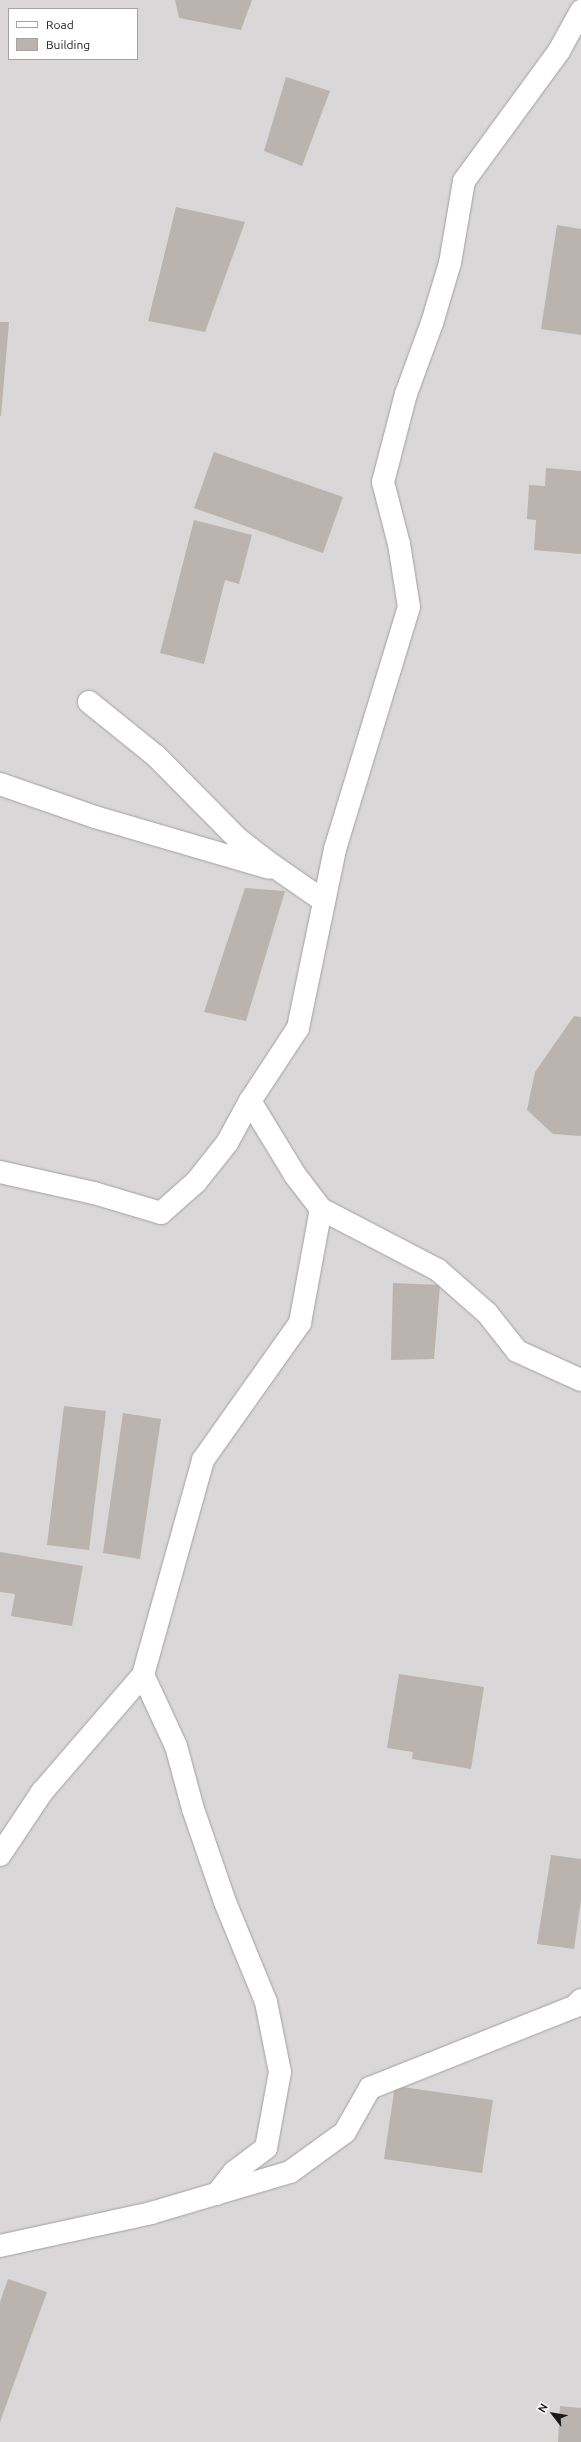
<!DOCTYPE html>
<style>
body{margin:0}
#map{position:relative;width:581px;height:2442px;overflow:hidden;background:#ebe8e1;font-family:Ubuntu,sans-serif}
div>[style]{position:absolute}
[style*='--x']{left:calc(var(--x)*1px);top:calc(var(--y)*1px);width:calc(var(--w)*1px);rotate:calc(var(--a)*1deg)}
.residential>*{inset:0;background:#d9d7d7}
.building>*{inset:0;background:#bbb4ae}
.roads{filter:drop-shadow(0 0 1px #a1a1a1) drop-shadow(0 0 1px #a1a1a1)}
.minor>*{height:22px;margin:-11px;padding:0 11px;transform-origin:11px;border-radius:11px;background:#fff}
span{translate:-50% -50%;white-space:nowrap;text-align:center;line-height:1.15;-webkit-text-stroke:3px #fff;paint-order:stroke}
.legend{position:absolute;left:8px;top:8px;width:130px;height:52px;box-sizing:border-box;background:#fff;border:1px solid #a3a3a3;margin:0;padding:5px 7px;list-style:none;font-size:12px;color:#1a1a1a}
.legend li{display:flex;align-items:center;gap:8px;height:20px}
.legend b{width:20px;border:1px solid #a3a3a3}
.north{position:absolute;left:533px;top:2394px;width:40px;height:40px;-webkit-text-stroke:3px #fff;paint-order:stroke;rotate:301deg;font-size:11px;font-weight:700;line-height:16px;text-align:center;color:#1a1a1a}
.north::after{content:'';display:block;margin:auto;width:14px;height:18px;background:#1a1a1a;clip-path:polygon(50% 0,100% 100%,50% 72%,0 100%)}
</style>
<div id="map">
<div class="residential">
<i style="clip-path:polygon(evenodd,0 0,581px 0,581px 2442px,0 2442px,0 0,9px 9px,137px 9px,137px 59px,9px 59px,9px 9px)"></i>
</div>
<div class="building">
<i style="clip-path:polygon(175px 0,252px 0,241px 30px,179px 18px)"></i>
<i style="clip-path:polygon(286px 77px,330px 91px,302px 166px,264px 151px)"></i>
<i style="clip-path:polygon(176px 207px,245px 222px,205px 332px,148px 321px)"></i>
<i style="clip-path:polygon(557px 225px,581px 229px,581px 335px,541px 329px)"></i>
<i style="clip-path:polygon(0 322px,9px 322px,1px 416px,0 416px)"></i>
<i style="clip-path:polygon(214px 452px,343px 497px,323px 553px,194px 508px)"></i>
<i style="clip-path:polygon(546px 468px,581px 471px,581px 554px,534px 550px,536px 520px,527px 519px,529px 485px,545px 486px)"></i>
<i style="clip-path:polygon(194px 520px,252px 535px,239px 584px,225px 580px,204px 664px,160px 653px)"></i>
<i style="clip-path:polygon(245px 888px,285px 891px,246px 1021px,204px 1012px)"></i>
<i style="clip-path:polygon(574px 1016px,581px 1017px,581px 1136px,553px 1134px,527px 1110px,535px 1072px)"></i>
<i style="clip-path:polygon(393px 1283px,440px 1285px,434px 1359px,391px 1360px)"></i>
<i style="clip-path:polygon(64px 1406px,106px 1411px,89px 1550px,47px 1545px)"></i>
<i style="clip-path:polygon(123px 1413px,161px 1419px,140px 1559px,103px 1553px)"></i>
<i style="clip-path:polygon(0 1552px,83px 1566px,72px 1626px,11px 1616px,15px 1594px,0 1592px)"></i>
<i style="clip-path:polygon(399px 1674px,484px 1687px,471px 1769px,412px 1759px,413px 1752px,387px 1748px)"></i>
<i style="clip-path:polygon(551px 1855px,581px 1859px,581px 1900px,574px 1949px,537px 1944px)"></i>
<i style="clip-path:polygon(395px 2086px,493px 2100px,482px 2173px,384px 2159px)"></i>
<i style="clip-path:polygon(8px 2279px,47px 2292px,0 2422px,0 2302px)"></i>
<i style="clip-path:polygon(560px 2406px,581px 2408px,581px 2442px,558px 2442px)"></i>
</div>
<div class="roads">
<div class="minor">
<i style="--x:89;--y:702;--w:86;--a:38.9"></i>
<i style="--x:156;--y:756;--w:117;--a:45.3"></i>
<i style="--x:238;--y:839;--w:43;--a:37.4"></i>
<i style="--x:272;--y:865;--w:63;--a:34.7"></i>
<i style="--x:0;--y:784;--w:101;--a:19.2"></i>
<i style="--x:95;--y:817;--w:181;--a:16.3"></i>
<i style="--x:250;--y:1101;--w:87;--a:58.7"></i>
<i style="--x:295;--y:1175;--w:43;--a:52.6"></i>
<i style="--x:321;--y:1209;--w:132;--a:27.5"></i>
<i style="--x:438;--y:1270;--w:65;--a:41.3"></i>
<i style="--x:487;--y:1313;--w:48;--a:51.7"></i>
<i style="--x:517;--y:1351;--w:70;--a:24.4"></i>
<i style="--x:0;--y:1172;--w:96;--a:12.6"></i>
<i style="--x:94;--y:1193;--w:70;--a:16.6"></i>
<i style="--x:161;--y:1213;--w:47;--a:-41.5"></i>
<i style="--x:196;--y:1182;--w:50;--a:-51.5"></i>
<i style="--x:227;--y:1143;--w:48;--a:-61.3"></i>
<i style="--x:250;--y:1101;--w:87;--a:-56.7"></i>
<i style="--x:298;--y:1028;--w:183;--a:-78.3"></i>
<i style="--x:335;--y:849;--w:253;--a:-73"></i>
<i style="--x:409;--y:607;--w:64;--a:-99"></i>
<i style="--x:399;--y:544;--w:64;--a:-104.5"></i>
<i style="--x:383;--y:482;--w:91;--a:-75.4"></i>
<i style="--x:406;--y:394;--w:76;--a:-69.9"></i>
<i style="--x:432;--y:323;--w:63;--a:-73.3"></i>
<i style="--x:450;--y:263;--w:83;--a:-80.3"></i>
<i style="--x:464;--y:181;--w:161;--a:-53.8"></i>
<i style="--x:559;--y:51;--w:46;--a:-61.2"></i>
<i style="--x:143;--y:1675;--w:78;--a:65.1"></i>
<i style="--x:176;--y:1746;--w:65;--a:74.9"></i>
<i style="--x:193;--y:1809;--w:98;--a:71"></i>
<i style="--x:225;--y:1902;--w:108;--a:67.7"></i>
<i style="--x:266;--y:2002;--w:71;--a:78.7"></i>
<i style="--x:280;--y:2072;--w:77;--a:100.4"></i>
<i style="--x:266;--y:2148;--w:40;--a:143"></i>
<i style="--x:234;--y:2172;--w:28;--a:128"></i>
<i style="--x:0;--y:1855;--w:76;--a:-56.3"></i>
<i style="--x:42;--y:1792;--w:155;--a:-49.2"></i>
<i style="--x:143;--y:1675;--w:223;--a:-74.4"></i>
<i style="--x:203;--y:1460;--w:168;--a:-54.7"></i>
<i style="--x:300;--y:1323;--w:116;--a:-79.6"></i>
<i style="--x:0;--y:2246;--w:155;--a:-12.3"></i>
<i style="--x:151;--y:2213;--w:145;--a:-16.4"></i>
<i style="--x:290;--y:2172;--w:68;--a:-36"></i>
<i style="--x:345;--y:2132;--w:51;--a:-60.4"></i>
<i style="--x:370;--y:2088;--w:219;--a:-21.7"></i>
<i style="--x:574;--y:2007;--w:10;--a:-45"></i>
</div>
</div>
<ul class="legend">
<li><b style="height:5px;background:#fff"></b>Road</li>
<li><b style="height:11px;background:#bbb4ae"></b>Building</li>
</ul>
<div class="north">N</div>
</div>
